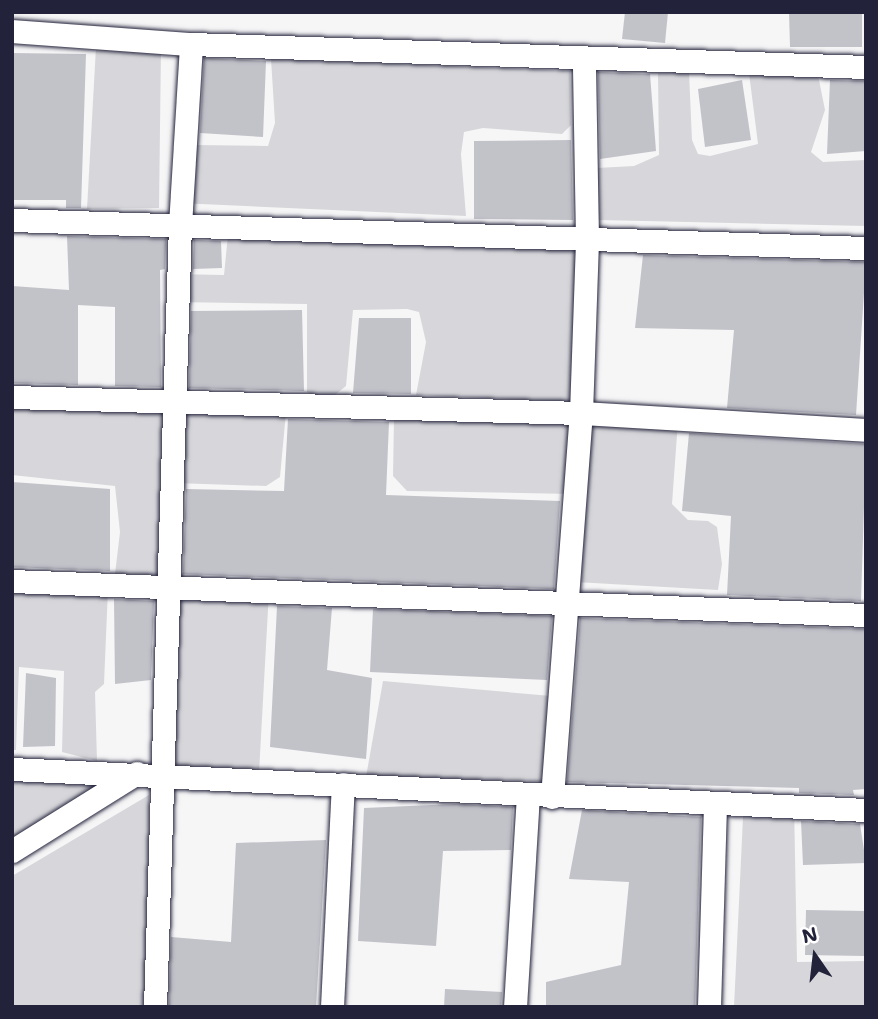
<!DOCTYPE html>
<style>
body{margin:0}
#map{position:relative;width:878px;height:1019px;overflow:hidden;background:#f6f6f7;font-family:"Shantell Sans",sans-serif}
div>[style]{position:absolute}
[style*='--x']{left:calc(var(--x)*1px);top:calc(var(--y)*1px);width:calc(var(--w)*1px);rotate:calc(var(--a)*1deg)}
.green>*{inset:0;background:#d7d7db}
.building>*{inset:0;background:#c2c2c9}
.roads{filter:drop-shadow(0 0 2px #22223b) drop-shadow(0 0 2px #22223b)}
.minor>*{height:23px;margin:-11.5px;padding:0 11.5px;transform-origin:11.5px;border-radius:11.5px;background:#fff}
span{translate:-50% -50%;white-space:nowrap;text-align:center;line-height:1.15;-webkit-text-stroke:6px #fff;paint-order:stroke}
.frame{position:absolute;inset:0;border:14px solid #22223b;pointer-events:none}
.north{position:absolute;left:780px;top:921px;width:70px;height:70px;-webkit-text-stroke:5px #fff;paint-order:stroke;rotate:346deg;font-size:19px;font-weight:700;line-height:28px;text-align:center;color:#22223b}
.north::after{content:'';display:block;margin:auto;width:24px;height:32px;background:#22223b;clip-path:polygon(50% 0,100% 100%,50% 72%,0 100%)}
</style>
<div id="map">
<div class="green">
<i style="clip-path:polygon(96px 47px,161px 48px,159px 208px,87px 209px)"></i>
<i style="clip-path:polygon(271px 59px,570px 71px,571px 125px,562px 134px,483px 128px,464px 132px,461px 154px,466px 216px,179px 203px,195px 145px,268px 146px,275px 123px)"></i>
<i style="clip-path:polygon(689px 72px,692px 140px,698px 154px,710px 156px,758px 144px,749px 73px,818px 75px,825px 110px,811px 152px,823px 162px,866px 160px,866px 226px,598px 220px,597px 168px,634px 166px,659px 155px,658px 73px)"></i>
<i style="clip-path:polygon(229px 225px,583px 233px,579px 402px,416px 395px,426px 342px,419px 312px,407px 309px,353px 310px,346px 386px,331px 398px,317px 398px,307px 392px,307px 304px,173px 302px,172px 274px,224px 275px)"></i>
<i style="clip-path:polygon(12px 402px,168px 407px,166px 575px,115px 574px,120px 532px,115px 486px,12px 475px)"></i>
<i style="clip-path:polygon(177px 406px,286px 412px,280px 477px,266px 486px,174px 483px)"></i>
<i style="clip-path:polygon(577px 413px,572px 494px,407px 491px,393px 476px,394px 418px)"></i>
<i style="clip-path:polygon(589px 415px,678px 421px,672px 504px,688px 520px,708px 521px,717px 527px,722px 564px,718px 590px,575px 582px)"></i>
<i style="clip-path:polygon(12px 584px,108px 589px,104px 684px,95px 692px,97px 761px,62px 752px,64px 671px,19px 667px,16px 750px,12px 750px)"></i>
<i style="clip-path:polygon(176px 587px,269px 591px,259px 773px,171px 769px)"></i>
<i style="clip-path:polygon(383px 681px,551px 696px,547px 781px,366px 777px)"></i>
<i style="clip-path:polygon(12px 767px,131px 778px,12px 840px)"></i>
<i style="clip-path:polygon(149px 795px,149px 1007px,12px 1007px,12px 876px)"></i>
<i style="clip-path:polygon(744px 796px,794px 802px,797px 962px,866px 961px,866px 1007px,734px 1007px)"></i>
</div>
<div class="building">
<i style="clip-path:polygon(625px 12px,668px 12px,665px 43px,622px 39px)"></i>
<i style="clip-path:polygon(789px 12px,862px 12px,862px 47px,790px 47px)"></i>
<i style="clip-path:polygon(12px 53px,86px 54px,81px 208px,66px 208px,66px 200px,12px 200px)"></i>
<i style="clip-path:polygon(204px 58px,266px 61px,263px 137px,200px 133px)"></i>
<i style="clip-path:polygon(598px 72px,650px 74px,656px 151px,600px 159px)"></i>
<i style="clip-path:polygon(742px 80px,751px 140px,705px 147px,698px 89px)"></i>
<i style="clip-path:polygon(830px 80px,866px 81px,866px 151px,827px 154px)"></i>
<i style="clip-path:polygon(571px 140px,573px 220px,474px 219px,474px 141px)"></i>
<i style="clip-path:polygon(67px 236px,166px 239px,165px 269px,160px 270px,161px 387px,115px 386px,115px 307px,78px 305px,78px 385px,12px 383px,12px 286px,69px 290px)"></i>
<i style="clip-path:polygon(194px 240px,221px 241px,222px 268px,193px 269px)"></i>
<i style="clip-path:polygon(643px 255px,866px 262px,856px 415px,727px 408px,734px 330px,635px 328px)"></i>
<i style="clip-path:polygon(302px 310px,304px 391px,189px 388px,191px 311px)"></i>
<i style="clip-path:polygon(359px 318px,411px 318px,411px 394px,353px 393px)"></i>
<i style="clip-path:polygon(288px 419px,389px 422px,386px 495px,560px 501px,554px 589px,183px 574px,186px 489px,284px 491px)"></i>
<i style="clip-path:polygon(689px 433px,866px 444px,861px 601px,727px 595px,731px 516px,682px 511px)"></i>
<i style="clip-path:polygon(12px 482px,110px 489px,110px 571px,12px 567px)"></i>
<i style="clip-path:polygon(114px 599px,154px 601px,151px 680px,115px 684px)"></i>
<i style="clip-path:polygon(277px 606px,332px 608px,327px 670px,372px 678px,366px 759px,270px 747px)"></i>
<i style="clip-path:polygon(373px 609px,552px 616px,547px 680px,370px 672px)"></i>
<i style="clip-path:polygon(580px 618px,866px 629px,866px 789px,853px 790px,854px 795px,799px 793px,799px 788px,567px 782px)"></i>
<i style="clip-path:polygon(26px 673px,56px 678px,55px 746px,23px 747px)"></i>
<i style="clip-path:polygon(455px 804px,513px 807px,511px 850px,443px 851px,436px 946px,358px 941px,364px 808px)"></i>
<i style="clip-path:polygon(582px 810px,701px 817px,695px 1007px,546px 1007px,546px 982px,621px 965px,629px 882px,569px 879px)"></i>
<i style="clip-path:polygon(801px 821px,860px 824px,866px 863px,803px 865px)"></i>
<i style="clip-path:polygon(326px 840px,316px 1007px,169px 1007px,171px 937px,231px 942px,236px 843px)"></i>
<i style="clip-path:polygon(806px 910px,866px 911px,865px 956px,805px 955px)"></i>
<i style="clip-path:polygon(445px 989px,502px 992px,501px 1007px,444px 1007px)"></i>
</div>
<div class="roads">
<div class="minor">
<i style="--x:12;--y:31;--w:179;--a:4.2"></i>
<i style="--x:191;--y:44;--w:675;--a:1.95"></i>
<i style="--x:12;--y:220;--w:854;--a:1.88"></i>
<i style="--x:12;--y:397;--w:569;--a:1.61"></i>
<i style="--x:581;--y:413;--w:286;--a:3.4"></i>
<i style="--x:12;--y:581;--w:855;--a:2.28"></i>
<i style="--x:12;--y:769;--w:855;--a:2.75"></i>
<i style="--x:552;--y:797;--w:385;--a:-85.7"></i>
<i style="--x:581;--y:413;--w:174;--a:-88"></i>
<i style="--x:587;--y:239;--w:180;--a:-91"></i>
<i style="--x:12;--y:851;--w:147;--a:-32"></i>
<i style="--x:155;--y:1007;--w:782;--a:-88.17"></i>
<i style="--x:180;--y:225;--w:181;--a:-86.5"></i>
<i style="--x:332;--y:1007;--w:223;--a:-87.2"></i>
<i style="--x:515;--y:1007;--w:211;--a:-86.5"></i>
<i style="--x:709;--y:1007;--w:201;--a:-88.3"></i>
</div>
</div>
<div class="frame"></div>
<div class="north">N</div>
</div>
